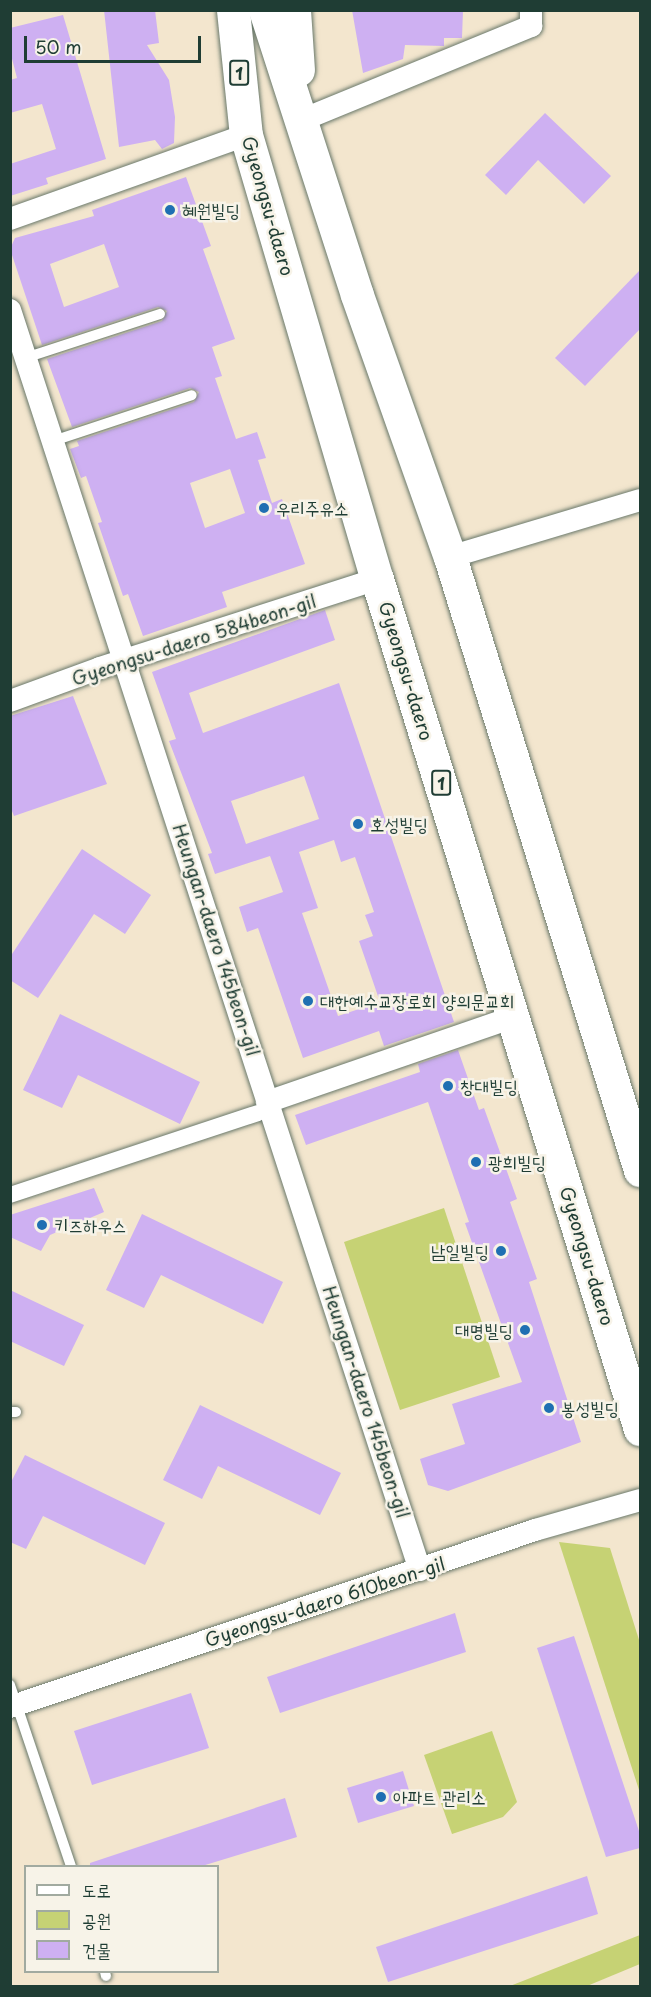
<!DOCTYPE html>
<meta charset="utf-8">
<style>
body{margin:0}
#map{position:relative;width:651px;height:1997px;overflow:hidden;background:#f3e6ce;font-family:"Playpen Sans","Poor Story",sans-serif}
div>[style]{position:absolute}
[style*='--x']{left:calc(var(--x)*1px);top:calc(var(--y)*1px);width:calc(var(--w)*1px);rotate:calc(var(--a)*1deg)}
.green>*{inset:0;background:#c6d274}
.building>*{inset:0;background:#ceb0f2}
.roads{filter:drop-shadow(0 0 2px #69786a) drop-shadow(0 0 2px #69786a)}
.service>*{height:10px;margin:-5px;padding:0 5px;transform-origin:5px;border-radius:5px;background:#fff}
.pedestrian>*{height:16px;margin:-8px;padding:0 8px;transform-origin:8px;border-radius:8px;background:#fff}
.minor>*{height:22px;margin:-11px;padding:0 11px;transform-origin:11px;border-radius:11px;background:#fff}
.primary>*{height:33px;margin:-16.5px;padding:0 16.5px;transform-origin:16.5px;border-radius:16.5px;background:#fff}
.dots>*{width:16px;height:16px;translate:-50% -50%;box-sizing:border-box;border:3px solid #f7f3e8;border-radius:50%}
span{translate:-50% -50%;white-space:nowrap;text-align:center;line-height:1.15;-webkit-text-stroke:5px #f7f3e8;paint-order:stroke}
.shield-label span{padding:2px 4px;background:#f7f3e8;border:2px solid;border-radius:4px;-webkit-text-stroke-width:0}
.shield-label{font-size:16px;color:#1f3d34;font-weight:700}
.street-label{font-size:18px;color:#1f3d34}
.poi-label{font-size:18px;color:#1f3d34}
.left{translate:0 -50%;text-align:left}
.right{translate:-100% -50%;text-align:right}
.frame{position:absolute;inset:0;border:12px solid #1f3d34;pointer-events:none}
.legend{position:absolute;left:24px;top:1865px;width:195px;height:108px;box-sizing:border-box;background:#f7f3e8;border:2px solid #a1aaa0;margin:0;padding:8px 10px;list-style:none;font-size:18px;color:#1f3d34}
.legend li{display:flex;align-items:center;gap:12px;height:30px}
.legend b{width:30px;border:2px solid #a1aaa0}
.scale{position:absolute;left:24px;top:36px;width:177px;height:27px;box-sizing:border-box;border:3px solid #1f3d34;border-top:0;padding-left:8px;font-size:18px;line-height:21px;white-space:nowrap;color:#1f3d34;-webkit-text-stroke:4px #f7f3e8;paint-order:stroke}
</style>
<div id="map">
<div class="green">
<i style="clip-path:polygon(444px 1208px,500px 1377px,400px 1410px,344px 1242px)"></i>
<i style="clip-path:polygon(559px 1542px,610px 1548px,640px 1643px,640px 1793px)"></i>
<i style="clip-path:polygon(492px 1731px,517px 1802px,503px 1817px,452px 1834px,424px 1755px)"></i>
<i style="clip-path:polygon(640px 1935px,640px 1964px,587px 1986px,510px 1986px)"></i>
</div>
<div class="building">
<i style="clip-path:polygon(104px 10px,155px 10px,159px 43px,147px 45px,169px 80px,175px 117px,174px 143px,162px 149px,155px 140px,119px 147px)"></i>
<i style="clip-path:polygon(352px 10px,463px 10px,462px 38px,444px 38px,444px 46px,405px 45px,403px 59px,363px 73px)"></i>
<i style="clip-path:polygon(63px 15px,106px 159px,46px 178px,48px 184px,10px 196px,10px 164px,56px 149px,42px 104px,10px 113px,10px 80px,17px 78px,10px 51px,10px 28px)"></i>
<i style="clip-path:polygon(545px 113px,611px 176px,584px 204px,538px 160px,506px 195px,485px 175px)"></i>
<i style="clip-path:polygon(evenodd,186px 177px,211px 246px,203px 249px,235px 339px,212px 347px,222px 376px,215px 378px,236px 439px,257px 432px,266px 458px,258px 460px,272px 503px,282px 499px,305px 564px,222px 592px,227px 607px,143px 636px,128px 594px,123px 596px,98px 523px,102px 522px,86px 476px,81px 478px,70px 449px,79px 446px,77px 441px,194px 402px,199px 392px,190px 388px,72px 427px,47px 359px,162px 321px,167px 311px,158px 307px,42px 345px,10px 249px,15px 238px,94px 216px,92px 210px,186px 177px,104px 244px,119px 287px,64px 307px,50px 264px,104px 244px,186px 177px,230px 469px,245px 513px,205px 528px,190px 483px,230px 469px)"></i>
<i style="clip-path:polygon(640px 270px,640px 329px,585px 386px,555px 358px)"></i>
<i style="clip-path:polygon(evenodd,325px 610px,335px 640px,189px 693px,203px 733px,339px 683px,454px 1022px,384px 1046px,379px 1031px,303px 1058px,258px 928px,247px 932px,239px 907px,283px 892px,270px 856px,215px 874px,208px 854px,212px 853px,169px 741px,176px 739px,152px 672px,325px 610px,304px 776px,319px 819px,246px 844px,231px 801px,304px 776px,325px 610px,334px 840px,341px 862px,355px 857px,374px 912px,365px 915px,373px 936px,359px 941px,380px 1002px,338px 1016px,302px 913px,318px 908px,299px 852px,334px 840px)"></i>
<i style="clip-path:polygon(73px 696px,107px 784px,14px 816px,10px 806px,10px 716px)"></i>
<i style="clip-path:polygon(82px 849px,151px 895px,125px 934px,94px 914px,38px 998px,10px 980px,10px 957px)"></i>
<i style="clip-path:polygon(60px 1014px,200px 1082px,180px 1124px,78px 1075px,62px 1108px,23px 1090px)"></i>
<i style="clip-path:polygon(458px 1050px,479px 1110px,484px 1108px,517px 1199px,510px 1202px,537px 1279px,529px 1282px,581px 1442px,448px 1491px,428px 1485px,420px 1459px,465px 1444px,452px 1404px,522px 1382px,465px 1223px,469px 1222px,428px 1102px,306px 1145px,295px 1115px,420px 1072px,418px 1064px)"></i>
<i style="clip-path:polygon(94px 1188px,104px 1212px,50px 1235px,41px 1251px,10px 1237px,10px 1215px)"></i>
<i style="clip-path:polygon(142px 1214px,283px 1282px,263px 1324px,161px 1275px,144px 1308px,106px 1290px)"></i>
<i style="clip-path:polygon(10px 1290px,84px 1325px,64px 1366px,10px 1341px)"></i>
<i style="clip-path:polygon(200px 1405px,341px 1473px,320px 1515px,218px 1466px,202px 1499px,163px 1480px)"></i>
<i style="clip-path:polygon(25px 1455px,165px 1523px,145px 1565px,43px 1516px,26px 1549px,10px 1542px,10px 1484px)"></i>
<i style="clip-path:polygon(455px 1613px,466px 1652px,280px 1713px,267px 1677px)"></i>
<i style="clip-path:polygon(574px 1636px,640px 1834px,640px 1848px,606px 1857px,537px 1648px)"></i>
<i style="clip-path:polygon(191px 1693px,209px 1748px,92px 1785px,74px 1731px)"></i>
<i style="clip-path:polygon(403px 1771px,414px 1806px,358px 1823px,347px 1788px)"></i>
<i style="clip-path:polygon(285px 1798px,297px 1837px,202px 1866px,90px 1866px,90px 1863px)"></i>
<i style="clip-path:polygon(587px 1876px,598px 1914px,388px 1982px,376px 1947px)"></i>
</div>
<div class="roads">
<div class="service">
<i style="--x:25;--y:358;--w:142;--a:-18.1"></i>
<i style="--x:53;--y:441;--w:146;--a:-18.3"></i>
<i style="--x:10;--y:1412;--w:6;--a:0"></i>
<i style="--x:10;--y:1685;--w:191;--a:71.4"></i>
<i style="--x:105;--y:1972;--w:4;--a:76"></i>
</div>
<div class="pedestrian">
<i style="--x:10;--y:1195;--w:261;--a:-18.3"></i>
</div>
<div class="minor">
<i style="--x:302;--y:120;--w:248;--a:-22.3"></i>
<i style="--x:531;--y:26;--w:16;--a:-90"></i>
<i style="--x:10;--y:219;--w:251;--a:-19.6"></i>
<i style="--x:10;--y:310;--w:1325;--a:71.98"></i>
<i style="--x:450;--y:557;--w:198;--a:-16.7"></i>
<i style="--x:10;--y:701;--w:96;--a:-20.1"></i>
<i style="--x:100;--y:668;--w:291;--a:-17.8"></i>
<i style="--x:267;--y:1102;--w:261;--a:-19"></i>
<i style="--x:10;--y:1707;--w:554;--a:-18.63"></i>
<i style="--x:535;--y:1530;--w:109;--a:-15.9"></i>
</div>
<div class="primary">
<i style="--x:233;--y:10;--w:126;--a:84.1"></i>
<i style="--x:246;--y:135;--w:463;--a:73.6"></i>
<i style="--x:377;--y:579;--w:890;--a:72.81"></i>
<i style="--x:265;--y:10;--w:299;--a:72.1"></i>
<i style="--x:357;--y:295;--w:278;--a:70.5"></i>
<i style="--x:450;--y:557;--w:642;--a:72.78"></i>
<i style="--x:294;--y:10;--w:60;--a:86.2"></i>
</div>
</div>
<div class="dots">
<i style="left:170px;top:210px;background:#1f6fb2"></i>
<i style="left:264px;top:508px;background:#1f6fb2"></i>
<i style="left:358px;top:824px;background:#1f6fb2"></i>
<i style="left:308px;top:1001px;background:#1f6fb2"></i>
<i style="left:448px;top:1086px;background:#1f6fb2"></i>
<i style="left:476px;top:1162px;background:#1f6fb2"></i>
<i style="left:42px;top:1225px;background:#1f6fb2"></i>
<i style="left:501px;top:1251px;background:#1f6fb2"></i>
<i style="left:525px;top:1330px;background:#1f6fb2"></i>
<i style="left:549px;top:1408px;background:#1f6fb2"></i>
<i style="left:381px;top:1797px;background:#1f6fb2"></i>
</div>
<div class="shield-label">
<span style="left:239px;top:73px">1</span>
<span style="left:441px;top:783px">1</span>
</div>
<div class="street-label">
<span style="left:268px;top:206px;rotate:74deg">Gyeongsu-daero</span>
<span style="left:194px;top:640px;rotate:-18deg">Gyeongsu-daero 584beon-gil</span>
<span style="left:406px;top:671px;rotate:73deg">Gyeongsu-daero</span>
<span style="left:216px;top:940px;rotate:72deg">Heungan-daero 145beon-gil</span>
<span style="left:587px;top:1256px;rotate:73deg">Gyeongsu-daero</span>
<span style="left:366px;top:1402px;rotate:72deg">Heungan-daero 145beon-gil</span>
<span style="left:325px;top:1602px;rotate:-18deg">Gyeongsu-daero 610beon-gil</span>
</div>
<div class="poi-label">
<span class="left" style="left:182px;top:210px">혜원빌딩</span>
<span class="left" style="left:276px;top:508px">우리주유소</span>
<span class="left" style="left:370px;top:824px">호성빌딩</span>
<span class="left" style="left:320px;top:1001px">대한예수교장로회 양의문교회</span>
<span class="left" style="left:460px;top:1086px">창대빌딩</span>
<span class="left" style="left:488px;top:1162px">광희빌딩</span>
<span class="left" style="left:54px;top:1225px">키즈하우스</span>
<span class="right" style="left:489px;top:1251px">남일빌딩</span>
<span class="right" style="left:513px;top:1330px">대명빌딩</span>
<span class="left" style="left:561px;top:1408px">봉성빌딩</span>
<span class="left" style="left:393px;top:1797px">아파트 관리소</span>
</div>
<div class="frame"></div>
<ul class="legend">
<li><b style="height:8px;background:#fff"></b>도로</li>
<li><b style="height:16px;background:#c6d274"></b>공원</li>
<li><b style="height:16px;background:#ceb0f2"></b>건물</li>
</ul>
<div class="scale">50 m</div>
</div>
